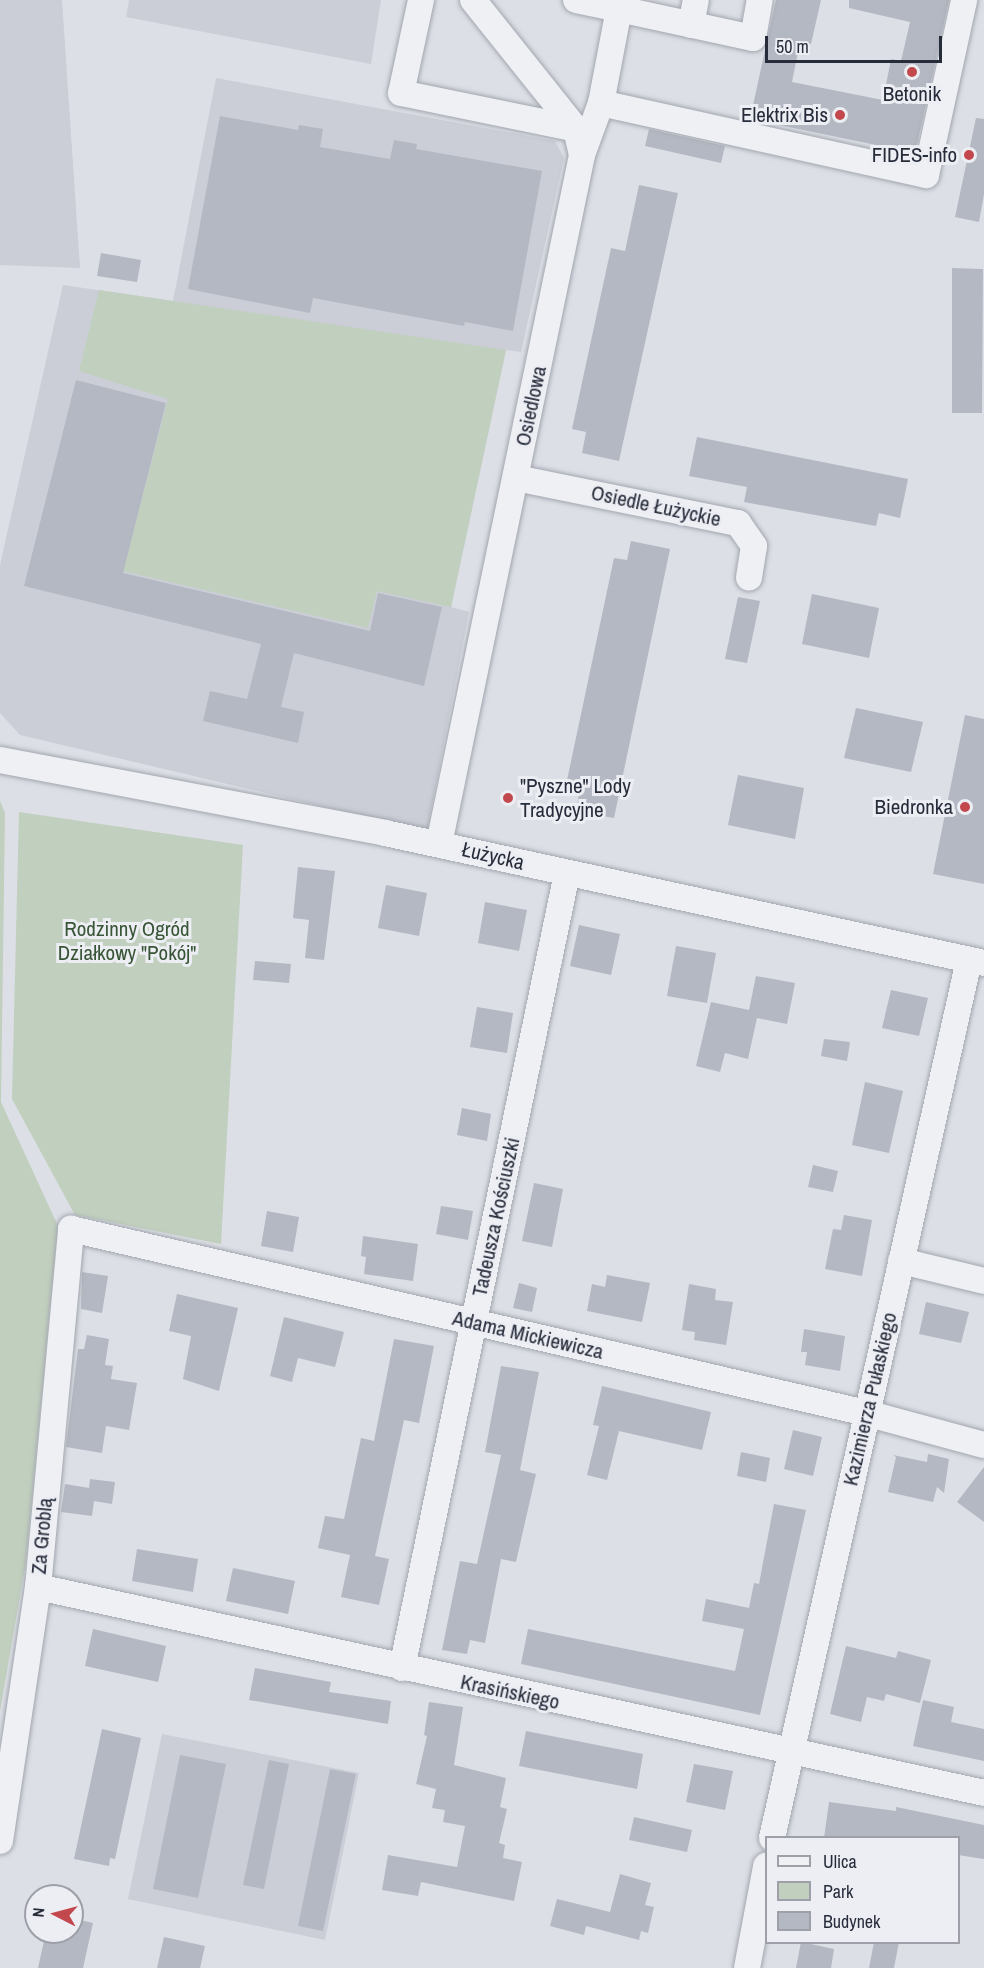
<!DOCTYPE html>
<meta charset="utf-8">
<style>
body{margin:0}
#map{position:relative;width:984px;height:1968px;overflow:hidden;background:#dcdfe5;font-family:"Archivo Narrow",sans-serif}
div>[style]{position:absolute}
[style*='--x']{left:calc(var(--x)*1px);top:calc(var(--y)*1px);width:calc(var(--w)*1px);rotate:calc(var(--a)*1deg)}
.built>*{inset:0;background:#cbced7}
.green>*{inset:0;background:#c1cfbe}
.building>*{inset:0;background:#b4b8c2}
.roads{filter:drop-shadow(0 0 2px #a2a6af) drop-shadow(0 0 2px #a2a6af)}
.minor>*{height:26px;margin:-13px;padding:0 13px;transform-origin:13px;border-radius:13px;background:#eff0f4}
.dots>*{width:16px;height:16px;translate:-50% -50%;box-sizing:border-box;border:3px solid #eceef3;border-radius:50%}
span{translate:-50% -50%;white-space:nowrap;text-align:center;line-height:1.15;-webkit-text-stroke:6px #eceef3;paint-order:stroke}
.poi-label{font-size:21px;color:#272c3b}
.right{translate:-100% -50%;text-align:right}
.left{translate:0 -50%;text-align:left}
.street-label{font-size:21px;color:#272c3b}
.park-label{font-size:21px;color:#385536}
.legend{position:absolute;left:765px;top:1836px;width:195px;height:108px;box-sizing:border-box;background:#eceef3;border:2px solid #9da0a9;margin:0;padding:8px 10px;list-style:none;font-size:18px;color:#272c3b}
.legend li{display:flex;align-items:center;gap:12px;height:30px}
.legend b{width:30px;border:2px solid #9da0a9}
.north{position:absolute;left:24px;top:1884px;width:60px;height:60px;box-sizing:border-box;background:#eceef3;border:2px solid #9da0a9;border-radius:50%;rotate:276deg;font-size:16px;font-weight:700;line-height:24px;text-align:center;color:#272c3b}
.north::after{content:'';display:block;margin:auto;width:21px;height:27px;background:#c3484e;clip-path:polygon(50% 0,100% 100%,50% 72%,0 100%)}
.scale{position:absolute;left:765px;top:36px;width:177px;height:27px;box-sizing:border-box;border:3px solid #272c3b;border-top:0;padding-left:8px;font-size:18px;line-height:21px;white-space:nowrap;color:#272c3b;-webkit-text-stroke:4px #eceef3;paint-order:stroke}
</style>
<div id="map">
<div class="built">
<i style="clip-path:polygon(0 0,62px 0,80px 268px,0 265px)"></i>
<i style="clip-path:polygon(129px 0,381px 0,371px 64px,126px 17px)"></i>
<i style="clip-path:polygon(216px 78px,555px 141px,564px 158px,521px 352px,506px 350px,451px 607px,469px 612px,427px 831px,20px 735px,0 713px,0 565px,63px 285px,173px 301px)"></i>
<i style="clip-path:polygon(162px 1734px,359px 1773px,325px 1940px,128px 1899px)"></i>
</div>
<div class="green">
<i style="clip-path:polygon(99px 290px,506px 350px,451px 607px,377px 591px,368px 628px,123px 571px,168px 399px,79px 371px)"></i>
<i style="clip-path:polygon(0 801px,5px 813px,1px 1102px,58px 1226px,26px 1561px,0 1711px)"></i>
<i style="clip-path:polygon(19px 812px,243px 845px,221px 1244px,75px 1215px,12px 1099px)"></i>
</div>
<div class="building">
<i style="clip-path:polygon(776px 0,821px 0,811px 44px,800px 42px,792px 82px,883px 100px,891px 59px,901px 61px,910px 22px,849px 8px,849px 0,949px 0,915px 153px,750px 119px)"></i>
<i style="clip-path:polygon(220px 116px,298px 130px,299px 125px,323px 129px,320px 147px,390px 159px,394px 140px,417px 144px,416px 149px,542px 171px,513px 331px,465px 322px,464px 326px,313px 298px,310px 313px,188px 289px)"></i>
<i style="clip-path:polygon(976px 118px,984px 119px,984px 194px,979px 222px,955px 217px)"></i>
<i style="clip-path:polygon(649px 129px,725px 146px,721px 163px,645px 146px)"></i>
<i style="clip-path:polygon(639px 185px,678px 193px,619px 461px,582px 453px,586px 432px,572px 429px,611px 248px,625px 251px)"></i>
<i style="clip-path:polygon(101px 253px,141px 260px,137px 282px,97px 276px)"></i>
<i style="clip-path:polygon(952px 268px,983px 269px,982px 413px,952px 413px)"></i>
<i style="clip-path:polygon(76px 380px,166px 403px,123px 573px,370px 631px,378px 593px,442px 607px,424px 686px,294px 653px,281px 707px,304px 712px,298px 743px,203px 721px,210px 691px,247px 699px,261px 644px,24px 586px)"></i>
<i style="clip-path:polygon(697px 437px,908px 479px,900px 518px,879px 513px,876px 526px,744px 502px,747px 487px,689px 476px)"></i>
<i style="clip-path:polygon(631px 541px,670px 549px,614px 818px,576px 811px,580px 788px,566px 785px,614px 558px,627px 560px)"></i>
<i style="clip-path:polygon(812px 594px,879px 608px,869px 658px,802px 644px)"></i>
<i style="clip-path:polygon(738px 597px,760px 601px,747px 663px,725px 659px)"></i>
<i style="clip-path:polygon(856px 708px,923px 722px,911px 772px,844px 758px)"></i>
<i style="clip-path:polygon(965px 715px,984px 719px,984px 884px,933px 874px)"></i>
<i style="clip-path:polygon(738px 775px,804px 788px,795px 839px,728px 825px)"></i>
<i style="clip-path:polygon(298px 867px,335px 871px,324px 960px,305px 958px,309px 920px,293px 918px)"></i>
<i style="clip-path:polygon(386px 885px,427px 893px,419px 936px,378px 928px)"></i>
<i style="clip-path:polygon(485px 902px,527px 910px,519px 951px,478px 943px)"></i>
<i style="clip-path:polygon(579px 925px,620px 934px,611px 975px,570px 966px)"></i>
<i style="clip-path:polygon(676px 946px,716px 953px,707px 1003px,667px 996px)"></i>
<i style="clip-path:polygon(255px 961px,291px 964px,289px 983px,253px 980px)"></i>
<i style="clip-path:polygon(756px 976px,795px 983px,787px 1024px,757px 1018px,748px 1059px,725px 1053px,720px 1072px,696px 1066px,711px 1002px,749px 1010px)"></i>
<i style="clip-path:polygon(891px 990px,928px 998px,919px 1036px,882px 1028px)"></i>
<i style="clip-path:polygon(477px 1007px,513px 1013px,507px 1053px,470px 1047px)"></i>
<i style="clip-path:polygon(824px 1039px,850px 1042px,847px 1061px,821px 1056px)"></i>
<i style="clip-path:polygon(865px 1082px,903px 1091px,889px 1153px,852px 1145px)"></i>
<i style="clip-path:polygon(462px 1108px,491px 1114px,487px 1141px,457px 1135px)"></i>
<i style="clip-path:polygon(813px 1165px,838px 1171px,833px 1192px,808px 1187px)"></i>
<i style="clip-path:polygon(534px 1183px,563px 1189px,552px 1247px,522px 1241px)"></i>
<i style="clip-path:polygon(441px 1206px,473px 1211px,468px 1240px,436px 1234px)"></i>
<i style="clip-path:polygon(267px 1211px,299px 1217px,293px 1252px,261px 1246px)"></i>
<i style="clip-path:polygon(844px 1215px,872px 1220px,862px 1276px,825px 1269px,833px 1229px,841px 1230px)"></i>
<i style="clip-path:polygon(363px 1236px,418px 1244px,413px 1281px,364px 1274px,366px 1257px,361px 1256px)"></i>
<i style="clip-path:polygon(82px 1272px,108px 1276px,102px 1313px,81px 1309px)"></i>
<i style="clip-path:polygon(607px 1275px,650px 1283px,642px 1322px,587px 1311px,592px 1284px,605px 1287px)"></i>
<i style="clip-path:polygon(519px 1283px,537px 1288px,532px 1312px,513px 1308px)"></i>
<i style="clip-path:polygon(689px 1284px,716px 1289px,715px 1300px,733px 1302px,726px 1345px,694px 1340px,695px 1332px,682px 1330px)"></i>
<i style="clip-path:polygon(177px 1294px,238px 1308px,219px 1391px,183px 1379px,191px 1336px,169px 1331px)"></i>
<i style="clip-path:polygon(926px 1302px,969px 1312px,961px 1343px,919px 1334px)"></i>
<i style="clip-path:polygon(284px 1317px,344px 1332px,335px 1367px,298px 1358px,292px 1382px,270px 1376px)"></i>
<i style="clip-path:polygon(804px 1329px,845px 1336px,840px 1371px,805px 1365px,807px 1352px,801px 1352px)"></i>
<i style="clip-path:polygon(87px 1335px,109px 1339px,105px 1365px,113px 1366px,111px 1379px,137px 1383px,129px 1430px,106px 1426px,102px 1453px,66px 1447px,78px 1349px,84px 1349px)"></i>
<i style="clip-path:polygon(394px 1339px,434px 1346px,419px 1423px,404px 1420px,375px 1556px,389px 1559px,379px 1605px,341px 1597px,350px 1555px,318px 1548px,325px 1516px,344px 1519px,361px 1438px,374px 1441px)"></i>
<i style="clip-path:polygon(501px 1366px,539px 1372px,520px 1470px,536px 1474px,516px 1562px,501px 1559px,485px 1643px,470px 1640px,467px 1654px,442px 1650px,460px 1561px,477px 1564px,501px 1455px,485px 1452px)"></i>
<i style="clip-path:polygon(602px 1386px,711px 1412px,702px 1450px,619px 1431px,607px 1480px,587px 1475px,599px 1426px,593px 1425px)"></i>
<i style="clip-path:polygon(793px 1430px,822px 1437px,813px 1476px,784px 1469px)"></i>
<i style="clip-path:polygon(741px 1452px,770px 1458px,766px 1482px,737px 1476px)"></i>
<i style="clip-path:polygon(928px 1454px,949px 1459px,944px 1493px,937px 1487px,933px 1502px,888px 1492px,896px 1457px,893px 1455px,927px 1462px)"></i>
<i style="clip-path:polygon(984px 1467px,984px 1522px,957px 1502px)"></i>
<i style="clip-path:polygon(90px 1479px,115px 1482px,112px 1504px,94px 1501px,92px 1516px,61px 1512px,65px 1484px,89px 1488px)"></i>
<i style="clip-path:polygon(774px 1504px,806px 1510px,760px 1715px,521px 1664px,528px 1629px,735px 1671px,744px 1629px,702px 1621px,706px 1599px,749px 1608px,754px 1583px,759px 1584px)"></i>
<i style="clip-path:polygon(137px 1549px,198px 1559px,193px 1592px,132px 1581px)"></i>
<i style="clip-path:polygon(233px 1568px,295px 1581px,288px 1614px,226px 1601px)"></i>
<i style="clip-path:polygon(93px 1629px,166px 1646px,158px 1682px,85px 1666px)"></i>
<i style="clip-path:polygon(846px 1646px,896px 1658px,898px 1651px,931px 1660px,920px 1703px,886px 1694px,884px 1701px,867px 1697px,861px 1722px,830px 1714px)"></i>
<i style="clip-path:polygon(255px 1668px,331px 1682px,329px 1692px,391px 1701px,388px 1724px,249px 1700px)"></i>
<i style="clip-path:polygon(923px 1700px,954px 1707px,951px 1722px,984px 1729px,984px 1761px,913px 1746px)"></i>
<i style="clip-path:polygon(429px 1702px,463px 1707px,454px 1765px,506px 1778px,500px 1807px,507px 1809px,499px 1843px,505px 1845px,503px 1858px,522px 1862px,514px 1901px,421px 1882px,418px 1896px,382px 1890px,388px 1855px,457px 1867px,465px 1826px,443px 1822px,445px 1810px,432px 1808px,436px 1789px,416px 1784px,427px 1736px,424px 1735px)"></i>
<i style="clip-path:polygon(102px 1729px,141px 1738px,115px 1859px,110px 1858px,109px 1866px,74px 1859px)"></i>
<i style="clip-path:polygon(526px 1731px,643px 1754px,637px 1789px,519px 1766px)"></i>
<i style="clip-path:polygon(180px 1755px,226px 1764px,198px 1898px,153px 1889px)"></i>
<i style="clip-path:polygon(269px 1760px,289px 1764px,264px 1889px,243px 1885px)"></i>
<i style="clip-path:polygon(694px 1764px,733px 1771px,725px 1810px,686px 1802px)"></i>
<i style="clip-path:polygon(330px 1769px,356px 1774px,323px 1931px,298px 1926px)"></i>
<i style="clip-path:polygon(829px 1802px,896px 1811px,896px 1807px,984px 1825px,984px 1859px,958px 1855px,958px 1838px,824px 1838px)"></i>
<i style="clip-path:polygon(634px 1817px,692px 1830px,687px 1852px,629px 1840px)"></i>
<i style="clip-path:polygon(620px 1874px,651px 1883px,645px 1905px,654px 1907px,648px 1933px,641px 1931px,639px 1940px,586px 1926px,584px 1935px,550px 1926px,557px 1899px,610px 1912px)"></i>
<i style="clip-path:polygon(72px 1918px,93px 1923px,83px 1968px,38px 1968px,46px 1932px,72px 1932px)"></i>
<i style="clip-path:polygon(164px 1937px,205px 1946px,200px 1968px,157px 1968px)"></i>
<i style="clip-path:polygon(801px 1942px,834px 1949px,831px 1968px,796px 1968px)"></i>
<i style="clip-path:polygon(874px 1942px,899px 1942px,894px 1968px,869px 1968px)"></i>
</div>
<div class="roads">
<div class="minor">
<i style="--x:421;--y:0;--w:95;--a:102.1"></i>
<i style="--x:401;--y:93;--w:179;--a:11.6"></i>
<i style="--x:576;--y:0;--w:44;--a:11.8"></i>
<i style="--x:619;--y:9;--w:96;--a:100.8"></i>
<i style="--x:601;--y:103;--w:55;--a:110.1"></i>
<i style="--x:619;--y:9;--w:137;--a:12.2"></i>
<i style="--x:753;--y:38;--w:39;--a:-80"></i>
<i style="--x:691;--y:25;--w:25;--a:-79"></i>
<i style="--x:601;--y:103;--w:333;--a:12.5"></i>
<i style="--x:926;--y:175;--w:179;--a:-77.7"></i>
<i style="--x:516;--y:478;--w:227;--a:11.5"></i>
<i style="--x:738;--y:523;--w:28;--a:55"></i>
<i style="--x:754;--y:546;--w:32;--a:99"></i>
<i style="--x:0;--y:760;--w:392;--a:10.7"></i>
<i style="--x:385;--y:833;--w:613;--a:12.24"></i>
<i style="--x:439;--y:844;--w:704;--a:-78.27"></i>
<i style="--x:582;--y:155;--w:27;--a:-103"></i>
<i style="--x:576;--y:129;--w:165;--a:-128.6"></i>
<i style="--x:901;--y:1261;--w:85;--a:13.5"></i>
<i style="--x:38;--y:1587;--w:968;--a:12.28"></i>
<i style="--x:402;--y:1668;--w:812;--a:-78.27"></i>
<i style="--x:772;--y:1838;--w:900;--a:-77.35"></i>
<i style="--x:0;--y:1841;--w:257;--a:-81.5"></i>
<i style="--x:38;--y:1587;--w:360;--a:-84.7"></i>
<i style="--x:71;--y:1229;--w:816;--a:13.03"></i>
<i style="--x:866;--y:1413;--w:122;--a:15.2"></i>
<i style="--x:747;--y:1968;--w:104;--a:-79.4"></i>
</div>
</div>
<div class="dots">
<i style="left:912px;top:72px;background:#c3484e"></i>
<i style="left:840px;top:115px;background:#c3484e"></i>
<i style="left:969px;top:155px;background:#c3484e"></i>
<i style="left:508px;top:798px;background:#c3484e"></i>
<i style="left:965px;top:807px;background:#c3484e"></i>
</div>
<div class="poi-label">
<span style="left:912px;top:94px">Betonik</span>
<span class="right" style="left:828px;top:115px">Elektrix Bis</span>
<span class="right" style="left:957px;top:155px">FIDES-info</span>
<span class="left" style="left:520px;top:798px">"Pyszne" Lody<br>Tradycyjne</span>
<span class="right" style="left:953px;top:807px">Biedronka</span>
</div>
<div class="street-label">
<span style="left:531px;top:406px;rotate:-78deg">Osiedlowa</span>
<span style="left:656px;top:506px;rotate:12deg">Osiedle Łużyckie</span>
<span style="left:493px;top:856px;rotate:13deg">Łużycka</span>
<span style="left:496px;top:1217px;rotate:-78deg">Tadeusza Kościuszki</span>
<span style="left:528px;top:1335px;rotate:13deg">Adama Mickiewicza</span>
<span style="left:870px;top:1399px;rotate:-77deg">Kazimierza Pułaskiego</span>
<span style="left:42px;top:1536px;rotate:-85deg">Za Groblą</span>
<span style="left:510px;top:1692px;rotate:12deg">Krasińskiego</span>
</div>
<div class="park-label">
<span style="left:127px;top:941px">Rodzinny Ogród<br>Działkowy "Pokój"</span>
</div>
<ul class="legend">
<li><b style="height:8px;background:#eff0f4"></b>Ulica</li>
<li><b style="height:16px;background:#c1cfbe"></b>Park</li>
<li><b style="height:16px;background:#b4b8c2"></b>Budynek</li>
</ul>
<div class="north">N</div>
<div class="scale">50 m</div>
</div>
